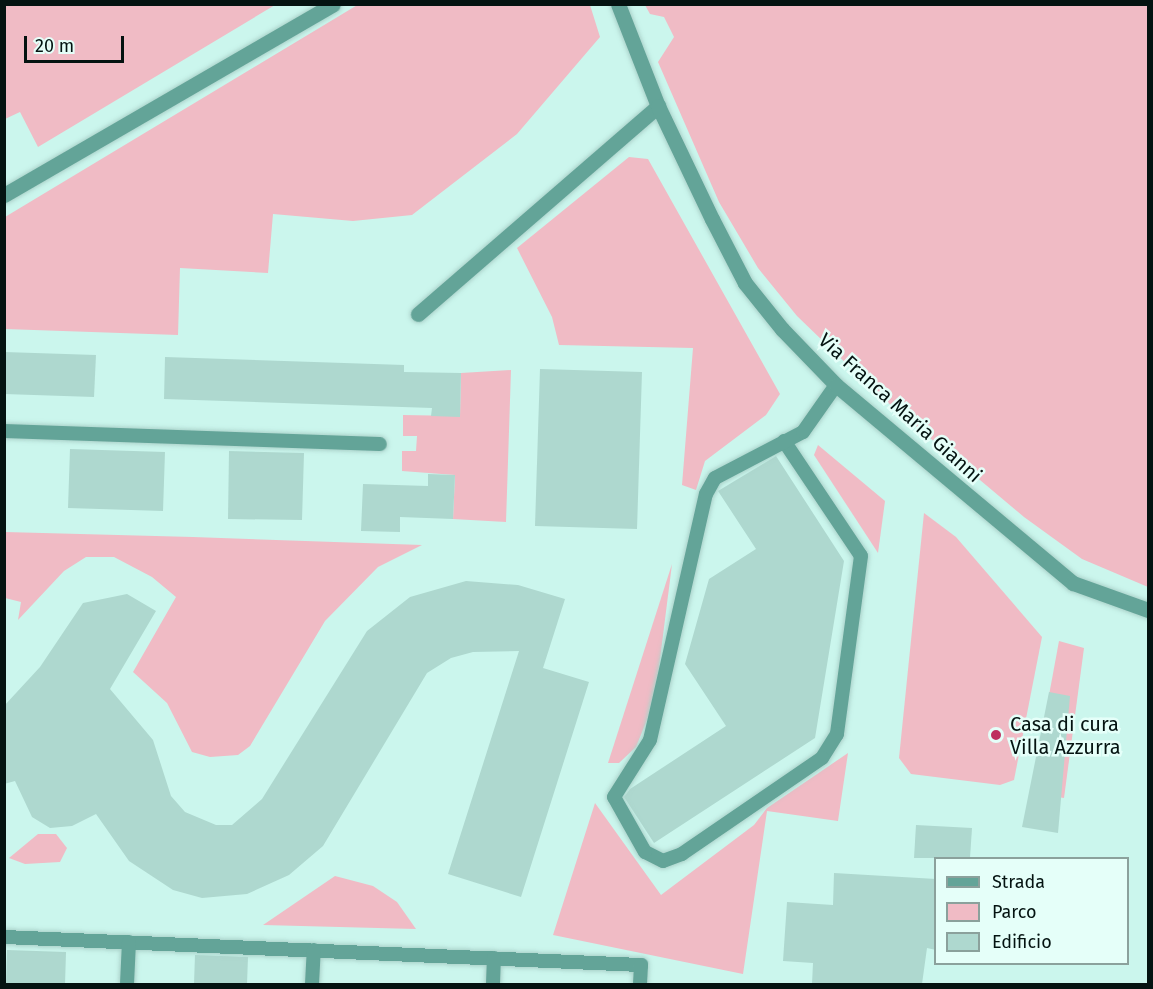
<!DOCTYPE html>
<style>
body{margin:0}
#map{position:relative;width:1153px;height:989px;overflow:hidden;background:#cbf6ed;font-family:"Fira Sans",sans-serif}
div>[style]{position:absolute}
[style*='--x']{left:calc(var(--x)*1px);top:calc(var(--y)*1px);width:calc(var(--w)*1px);rotate:calc(var(--a)*1deg)}
.green>*{inset:0;background:#f0bbc5}
.building>*{inset:0;background:#aed8cf}
.roads{filter:drop-shadow(0 0 2px #abd2ca) drop-shadow(0 0 2px #abd2ca)}
.service>*{height:14px;margin:-7px;padding:0 7px;transform-origin:7px;border-radius:7px;background:#63a498}
.minor>*{height:15px;margin:-7.5px;padding:0 7.5px;transform-origin:7.5px;border-radius:7.5px;background:#63a498}
.tertiary>*{height:15px;margin:-7.5px;padding:0 7.5px;transform-origin:7.5px;border-radius:7.5px;background:#63a498}
.dots>*{width:16px;height:16px;translate:-50% -50%;box-sizing:border-box;border:3px solid #e5fff9;border-radius:50%}
span{translate:-50% -50%;white-space:nowrap;text-align:center;line-height:1.15;-webkit-text-stroke:5px #e5fff9;paint-order:stroke}
.street-label{font-size:20px;color:#041311}
.poi-label{font-size:20px;color:#041311}
.left{translate:0 -50%;text-align:left}
.frame{position:absolute;inset:0;border:6px solid #041311;pointer-events:none}
.legend{position:absolute;left:934px;top:857px;width:195px;height:108px;box-sizing:border-box;background:#e5fff9;border:2px solid #8ba19c;margin:0;padding:8px 10px;list-style:none;font-size:18px;color:#041311}
.legend li{display:flex;align-items:center;gap:12px;height:30px}
.legend b{width:30px;border:2px solid #8ba19c}
.scale{position:absolute;left:24px;top:36px;width:100px;height:27px;box-sizing:border-box;border:3px solid #041311;border-top:0;padding-left:8px;font-size:18px;line-height:21px;white-space:nowrap;color:#041311;-webkit-text-stroke:4px #e5fff9;paint-order:stroke}
</style>
<div id="map">
<div class="green">
<i style="clip-path:polygon(5px 4px,275px 4px,275px 5px,38px 147px,20px 112px,5px 119px)"></i>
<i style="clip-path:polygon(359px 4px,590px 5px,600px 37px,517px 134px,412px 215px,353px 221px,273px 214px,268px 273px,180px 268px,178px 335px,5px 329px,5px 217px)"></i>
<i style="clip-path:polygon(645px 5px,1148px 5px,1148px 587px,1082px 559px,1024px 517px,880px 396px,797px 316px,758px 268px,719px 202px,658px 62px,674px 37px,664px 17px,650px 14px)"></i>
<i style="clip-path:polygon(629px 157px,648px 159px,780px 394px,766px 415px,705px 461px,696px 490px,682px 485px,693px 348px,559px 345px,552px 317px,517px 248px)"></i>
<i style="clip-path:polygon(511px 370px,506px 522px,453px 519px,455px 475px,402px 471px,402px 451px,416px 451px,417px 436px,403px 436px,403px 415px,460px 416px,461px 373px)"></i>
<i style="clip-path:polygon(818px 445px,885px 501px,878px 553px,814px 455px)"></i>
<i style="clip-path:polygon(924px 513px,956px 537px,1042px 637px,1014px 780px,1000px 785px,911px 774px,899px 758px)"></i>
<i style="clip-path:polygon(5px 532px,193px 537px,422px 545px,378px 567px,325px 621px,250px 746px,238px 755px,210px 757px,192px 752px,167px 703px,133px 672px,176px 597px,152px 577px,114px 557px,86px 557px,64px 571px,18px 620px,21px 602px,5px 598px)"></i>
<i style="clip-path:polygon(672px 564px,657px 683px,647px 720px,636px 747px,619px 763px,608px 763px)"></i>
<i style="clip-path:polygon(1059px 641px,1084px 648px,1064px 798px,1031px 793px)"></i>
<i style="clip-path:polygon(848px 753px,838px 821px,767px 811px,743px 974px,553px 935px,595px 803px,661px 895px,754px 825px,767px 808px)"></i>
<i style="clip-path:polygon(38px 834px,56px 834px,67px 848px,60px 862px,25px 864px,9px 858px)"></i>
<i style="clip-path:polygon(335px 876px,373px 886px,397px 902px,416px 929px,263px 925px)"></i>
</div>
<div class="building">
<i style="clip-path:polygon(4px 352px,96px 355px,94px 397px,4px 394px)"></i>
<i style="clip-path:polygon(165px 357px,404px 365px,404px 372px,461px 373px,460px 417px,431px 416px,432px 408px,164px 399px)"></i>
<i style="clip-path:polygon(540px 369px,642px 372px,637px 529px,535px 526px)"></i>
<i style="clip-path:polygon(70px 449px,165px 452px,163px 511px,68px 508px)"></i>
<i style="clip-path:polygon(229px 451px,304px 453px,302px 520px,228px 519px)"></i>
<i style="clip-path:polygon(776px 456px,844px 561px,815px 738px,654px 843px,624px 797px,630px 789px,726px 726px,685px 664px,709px 579px,756px 549px,718px 491px)"></i>
<i style="clip-path:polygon(428px 474px,455px 475px,453px 519px,400px 517px,400px 532px,361px 531px,363px 484px,428px 486px)"></i>
<i style="clip-path:polygon(466px 581px,518px 585px,565px 599px,543px 668px,589px 682px,521px 897px,448px 874px,519px 651px,473px 652px,451px 658px,427px 673px,323px 846px,289px 875px,247px 894px,202px 898px,173px 890px,129px 861px,96px 814px,72px 826px,50px 828px,32px 817px,15px 781px,4px 784px,4px 706px,40px 667px,83px 603px,127px 594px,156px 611px,110px 689px,153px 740px,171px 796px,185px 812px,216px 825px,232px 825px,262px 799px,367px 631px,410px 597px)"></i>
<i style="clip-path:polygon(1049px 692px,1070px 696px,1058px 833px,1022px 827px)"></i>
<i style="clip-path:polygon(916px 825px,972px 828px,970px 858px,914px 858px)"></i>
<i style="clip-path:polygon(834px 873px,936px 879px,936px 950px,927px 948px,922px 984px,812px 984px,813px 963px,783px 961px,787px 902px,833px 905px)"></i>
<i style="clip-path:polygon(7px 950px,66px 952px,65px 984px,6px 984px)"></i>
<i style="clip-path:polygon(195px 955px,248px 957px,247px 984px,194px 984px)"></i>
</div>
<div class="roads">
<div class="service">
<i style="--x:4;--y:431;--w:376;--a:2"></i>
<i style="--x:784;--y:441;--w:138;--a:56.2"></i>
<i style="--x:861;--y:556;--w:180;--a:97.7"></i>
<i style="--x:837;--y:734;--w:28;--a:122"></i>
<i style="--x:822;--y:758;--w:170;--a:145.6"></i>
<i style="--x:682;--y:854;--w:20;--a:160"></i>
<i style="--x:663;--y:861;--w:20;--a:-153"></i>
<i style="--x:645;--y:852;--w:63;--a:-119.4"></i>
<i style="--x:614;--y:797;--w:67;--a:-57.7"></i>
<i style="--x:650;--y:740;--w:252;--a:-77.2"></i>
<i style="--x:706;--y:494;--w:18;--a:-61"></i>
<i style="--x:715;--y:478;--w:99;--a:-27.6"></i>
<i style="--x:803;--y:432;--w:57;--a:-54.9"></i>
<i style="--x:4;--y:937;--w:638;--a:2.52"></i>
<i style="--x:641;--y:965;--w:19;--a:93"></i>
<i style="--x:127;--y:984;--w:42;--a:-87.3"></i>
<i style="--x:312;--y:984;--w:34;--a:-87"></i>
<i style="--x:493;--y:984;--w:26;--a:-88"></i>
</div>
<div class="minor">
<i style="--x:418;--y:314;--w:318;--a:-40.9"></i>
</div>
<div class="tertiary">
<i style="--x:618;--y:4;--w:110;--a:68.6"></i>
<i style="--x:658;--y:106;--w:125;--a:64.5"></i>
<i style="--x:712;--y:219;--w:72;--a:62.7"></i>
<i style="--x:745;--y:283;--w:59;--a:51.2"></i>
<i style="--x:782;--y:329;--w:78;--a:46"></i>
<i style="--x:836;--y:385;--w:309;--a:39.9"></i>
<i style="--x:1073;--y:583;--w:80;--a:19.8"></i>
<i style="--x:4;--y:195;--w:380;--a:-30.1"></i>
</div>
</div>
<div class="dots">
<i style="left:996px;top:735px;background:#be305f"></i>
</div>
<div class="street-label">
<span style="left:900px;top:408px;rotate:42deg">Via Franca Maria Gianni</span>
</div>
<div class="poi-label">
<span class="left" style="left:1010px;top:736px">Casa di cura<br>Villa Azzurra</span>
</div>
<div class="frame"></div>
<ul class="legend">
<li><b style="height:8px;background:#63a498"></b>Strada</li>
<li><b style="height:16px;background:#f0bbc5"></b>Parco</li>
<li><b style="height:16px;background:#aed8cf"></b>Edificio</li>
</ul>
<div class="scale">20 m</div>
</div>
